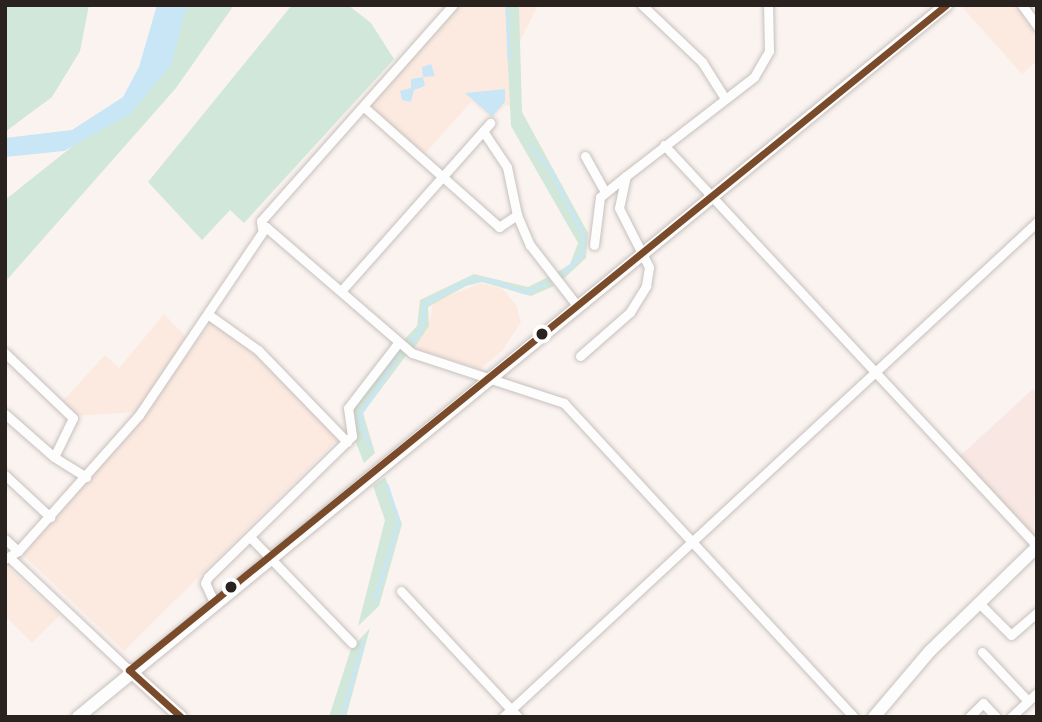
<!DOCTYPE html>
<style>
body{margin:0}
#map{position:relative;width:1042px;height:722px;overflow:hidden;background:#faf3f0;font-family:Helvetica,sans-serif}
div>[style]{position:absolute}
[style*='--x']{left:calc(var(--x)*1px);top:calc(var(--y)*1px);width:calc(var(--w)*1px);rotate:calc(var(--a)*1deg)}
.built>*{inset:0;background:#fceae1}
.education>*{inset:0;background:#f8e7e2}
.green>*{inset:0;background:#d1e7d9}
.water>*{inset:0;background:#c8e6f6}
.stream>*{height:2.5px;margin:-1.25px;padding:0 1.25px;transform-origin:1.25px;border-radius:1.25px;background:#c8e6f6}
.roads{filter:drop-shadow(0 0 2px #c7c1bd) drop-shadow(0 0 2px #c7c1bd)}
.street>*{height:9px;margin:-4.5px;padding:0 4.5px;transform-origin:4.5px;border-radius:4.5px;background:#fefdfd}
.secondary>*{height:12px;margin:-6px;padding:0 6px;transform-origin:6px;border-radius:6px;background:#fefdfd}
.bus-1>*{height:7px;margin:-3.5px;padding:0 3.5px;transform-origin:3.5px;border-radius:3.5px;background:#7a4b2a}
.dots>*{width:19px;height:19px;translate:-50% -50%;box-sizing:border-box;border:4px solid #fff;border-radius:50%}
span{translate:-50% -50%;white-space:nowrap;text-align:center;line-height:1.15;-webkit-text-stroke:5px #fff;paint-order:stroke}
.frame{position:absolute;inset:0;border:7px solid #29221e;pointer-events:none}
</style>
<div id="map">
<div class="built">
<i style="clip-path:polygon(458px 5px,538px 5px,513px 55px,515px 109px,506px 105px,492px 120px,471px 102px,423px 156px,370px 105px)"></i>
<i style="clip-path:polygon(960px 5px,1015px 5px,1037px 36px,1037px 61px,1022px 74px)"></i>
<i style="clip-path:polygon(481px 283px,503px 289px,516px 305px,521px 322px,502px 351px,480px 369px,414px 348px,429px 326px,433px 302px)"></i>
<i style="clip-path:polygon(164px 314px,188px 339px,136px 412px,75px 416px,60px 404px,105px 355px,119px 368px)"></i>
<i style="clip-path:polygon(213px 320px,265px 361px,338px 435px,337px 440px,124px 651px,23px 555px,143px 416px)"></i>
<i style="clip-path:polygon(5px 565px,60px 615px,32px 643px,5px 616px)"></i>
</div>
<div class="education">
<i style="clip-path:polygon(1033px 389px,1037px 393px,1034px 538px,959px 457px)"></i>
</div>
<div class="green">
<i style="clip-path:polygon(5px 5px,89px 5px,80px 51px,52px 97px,5px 132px)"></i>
<i style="clip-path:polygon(179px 5px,234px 5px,176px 88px,5px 282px,5px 200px,152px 83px)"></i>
<i style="clip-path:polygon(292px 5px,348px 5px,371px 23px,394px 59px,244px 223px,230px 210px,202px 240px,148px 182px)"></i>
<i style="clip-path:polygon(505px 5px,519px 5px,522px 112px,588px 233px,586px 258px,559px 283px,553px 275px,570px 264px,578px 243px,511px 126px)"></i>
<i style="clip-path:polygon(474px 274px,528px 287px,548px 277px,554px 286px,531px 296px,482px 282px,466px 286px,428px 307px,429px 326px,413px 350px,402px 342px,417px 326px,420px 300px)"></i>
<i style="clip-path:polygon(398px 345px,408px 353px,363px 413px,375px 453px,364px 463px,354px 438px,352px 409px)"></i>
<i style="clip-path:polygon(385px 477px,402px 524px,379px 606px,358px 626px,385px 520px,373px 486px)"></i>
<i style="clip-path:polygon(370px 628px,346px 717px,329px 717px,351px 649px)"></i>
</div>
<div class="water">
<i style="clip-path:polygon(157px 5px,187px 5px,171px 65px,130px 114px,64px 151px,5px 157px,5px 138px,72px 130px,123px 97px,139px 67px)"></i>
<i style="clip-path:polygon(431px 64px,435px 76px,423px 77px,425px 86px,414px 90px,411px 102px,402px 100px,400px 91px,411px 88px,411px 79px,423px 77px,422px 67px)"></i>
<i style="clip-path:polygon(505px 89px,505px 102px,492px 117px,465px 93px)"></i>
</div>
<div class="stream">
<i style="--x:508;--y:5;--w:53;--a:88.9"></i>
<i style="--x:531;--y:146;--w:30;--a:50"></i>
<i style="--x:550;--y:169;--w:75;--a:63.1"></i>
<i style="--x:584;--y:236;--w:19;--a:99"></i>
<i style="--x:581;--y:255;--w:25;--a:133"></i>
<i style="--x:411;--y:343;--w:21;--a:-59"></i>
<i style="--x:422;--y:325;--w:23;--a:-83"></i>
<i style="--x:425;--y:302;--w:51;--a:-26.6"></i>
<i style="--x:471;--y:279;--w:21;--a:3"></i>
<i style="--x:492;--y:280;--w:34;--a:21"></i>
<i style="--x:524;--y:292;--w:22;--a:-21"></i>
<i style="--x:369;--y:445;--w:25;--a:-113"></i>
<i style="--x:359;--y:422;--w:9;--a:-77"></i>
<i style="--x:361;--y:413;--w:66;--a:-58"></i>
<i style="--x:375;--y:600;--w:82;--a:-73.8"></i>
<i style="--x:398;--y:521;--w:37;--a:-107"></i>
<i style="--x:342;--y:717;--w:79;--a:-74.6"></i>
</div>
<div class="roads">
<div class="street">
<i style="--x:642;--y:5;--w:83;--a:43.5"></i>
<i style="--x:702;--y:62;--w:41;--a:57.8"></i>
<i style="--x:1022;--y:5;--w:26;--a:54"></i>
<i style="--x:364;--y:107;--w:181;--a:41.6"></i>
<i style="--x:499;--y:227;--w:22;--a:-34"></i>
<i style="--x:483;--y:131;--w:43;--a:56.3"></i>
<i style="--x:507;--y:167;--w:49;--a:78.2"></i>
<i style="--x:517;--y:215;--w:33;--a:67"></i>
<i style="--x:530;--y:245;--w:75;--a:52.1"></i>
<i style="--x:664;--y:145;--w:548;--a:47.07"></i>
<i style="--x:585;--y:156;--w:41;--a:60.9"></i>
<i style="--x:262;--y:228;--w:7;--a:-98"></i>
<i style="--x:261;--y:221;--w:289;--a:-48.4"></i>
<i style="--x:594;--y:245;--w:48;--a:-82.9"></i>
<i style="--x:600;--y:197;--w:33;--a:-39"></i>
<i style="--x:341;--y:291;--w:225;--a:-48.4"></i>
<i style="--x:209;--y:315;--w:60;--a:35.5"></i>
<i style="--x:258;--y:350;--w:128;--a:45.9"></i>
<i style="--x:5;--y:353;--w:94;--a:43.7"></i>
<i style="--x:73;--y:418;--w:43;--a:116"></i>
<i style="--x:580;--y:356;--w:67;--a:-41.3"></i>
<i style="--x:630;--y:312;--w:31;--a:-58"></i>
<i style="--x:646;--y:286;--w:19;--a:-81"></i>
<i style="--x:649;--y:267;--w:66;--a:-117"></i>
<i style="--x:619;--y:208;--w:33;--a:-78"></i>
<i style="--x:626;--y:176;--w:162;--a:-37.7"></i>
<i style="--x:754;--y:77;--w:30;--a:-60"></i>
<i style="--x:769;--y:51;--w:46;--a:-91.2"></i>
<i style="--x:5;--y:414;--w:65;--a:41.3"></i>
<i style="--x:54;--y:457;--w:38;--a:32"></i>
<i style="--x:5;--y:475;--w:62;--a:43"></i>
<i style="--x:250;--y:537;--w:147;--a:46.1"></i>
<i style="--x:5;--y:539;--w:18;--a:43"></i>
<i style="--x:9;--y:557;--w:165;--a:43.3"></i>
<i style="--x:5;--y:559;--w:15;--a:-32"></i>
<i style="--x:18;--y:551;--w:182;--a:-48.3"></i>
<i style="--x:139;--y:415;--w:227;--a:-56"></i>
<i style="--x:266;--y:227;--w:193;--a:40.8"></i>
<i style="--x:412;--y:353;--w:160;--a:18.2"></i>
<i style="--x:564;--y:403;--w:427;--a:47.3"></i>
<i style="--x:401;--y:591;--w:172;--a:47.1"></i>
<i style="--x:214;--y:602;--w:21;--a:-115"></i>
<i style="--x:205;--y:583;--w:7;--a:-63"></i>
<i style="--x:208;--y:577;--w:202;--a:-44.4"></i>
<i style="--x:352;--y:436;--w:28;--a:-98"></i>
<i style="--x:348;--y:408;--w:82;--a:-52.4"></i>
<i style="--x:979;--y:603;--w:45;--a:45"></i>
<i style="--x:1011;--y:635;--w:35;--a:-41"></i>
<i style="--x:982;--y:652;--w:67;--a:46.8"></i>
<i style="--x:503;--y:717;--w:728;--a:-42.83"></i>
<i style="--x:969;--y:717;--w:20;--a:-45"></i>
<i style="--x:983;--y:703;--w:19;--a:47"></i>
<i style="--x:1011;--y:717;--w:35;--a:-43"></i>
</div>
<div class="secondary">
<i style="--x:129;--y:670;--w:70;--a:42.1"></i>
<i style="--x:78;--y:717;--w:1123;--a:-39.36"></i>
<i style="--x:874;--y:717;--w:87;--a:-49.7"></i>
<i style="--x:930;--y:651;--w:149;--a:-44.2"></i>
</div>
</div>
<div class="bus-1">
<i style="--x:181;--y:717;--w:70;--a:-137.9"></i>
<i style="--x:129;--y:670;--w:1053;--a:-39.14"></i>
</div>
<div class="dots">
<i style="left:542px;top:334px;background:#29221e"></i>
<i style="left:231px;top:587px;background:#29221e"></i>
</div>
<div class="frame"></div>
</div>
